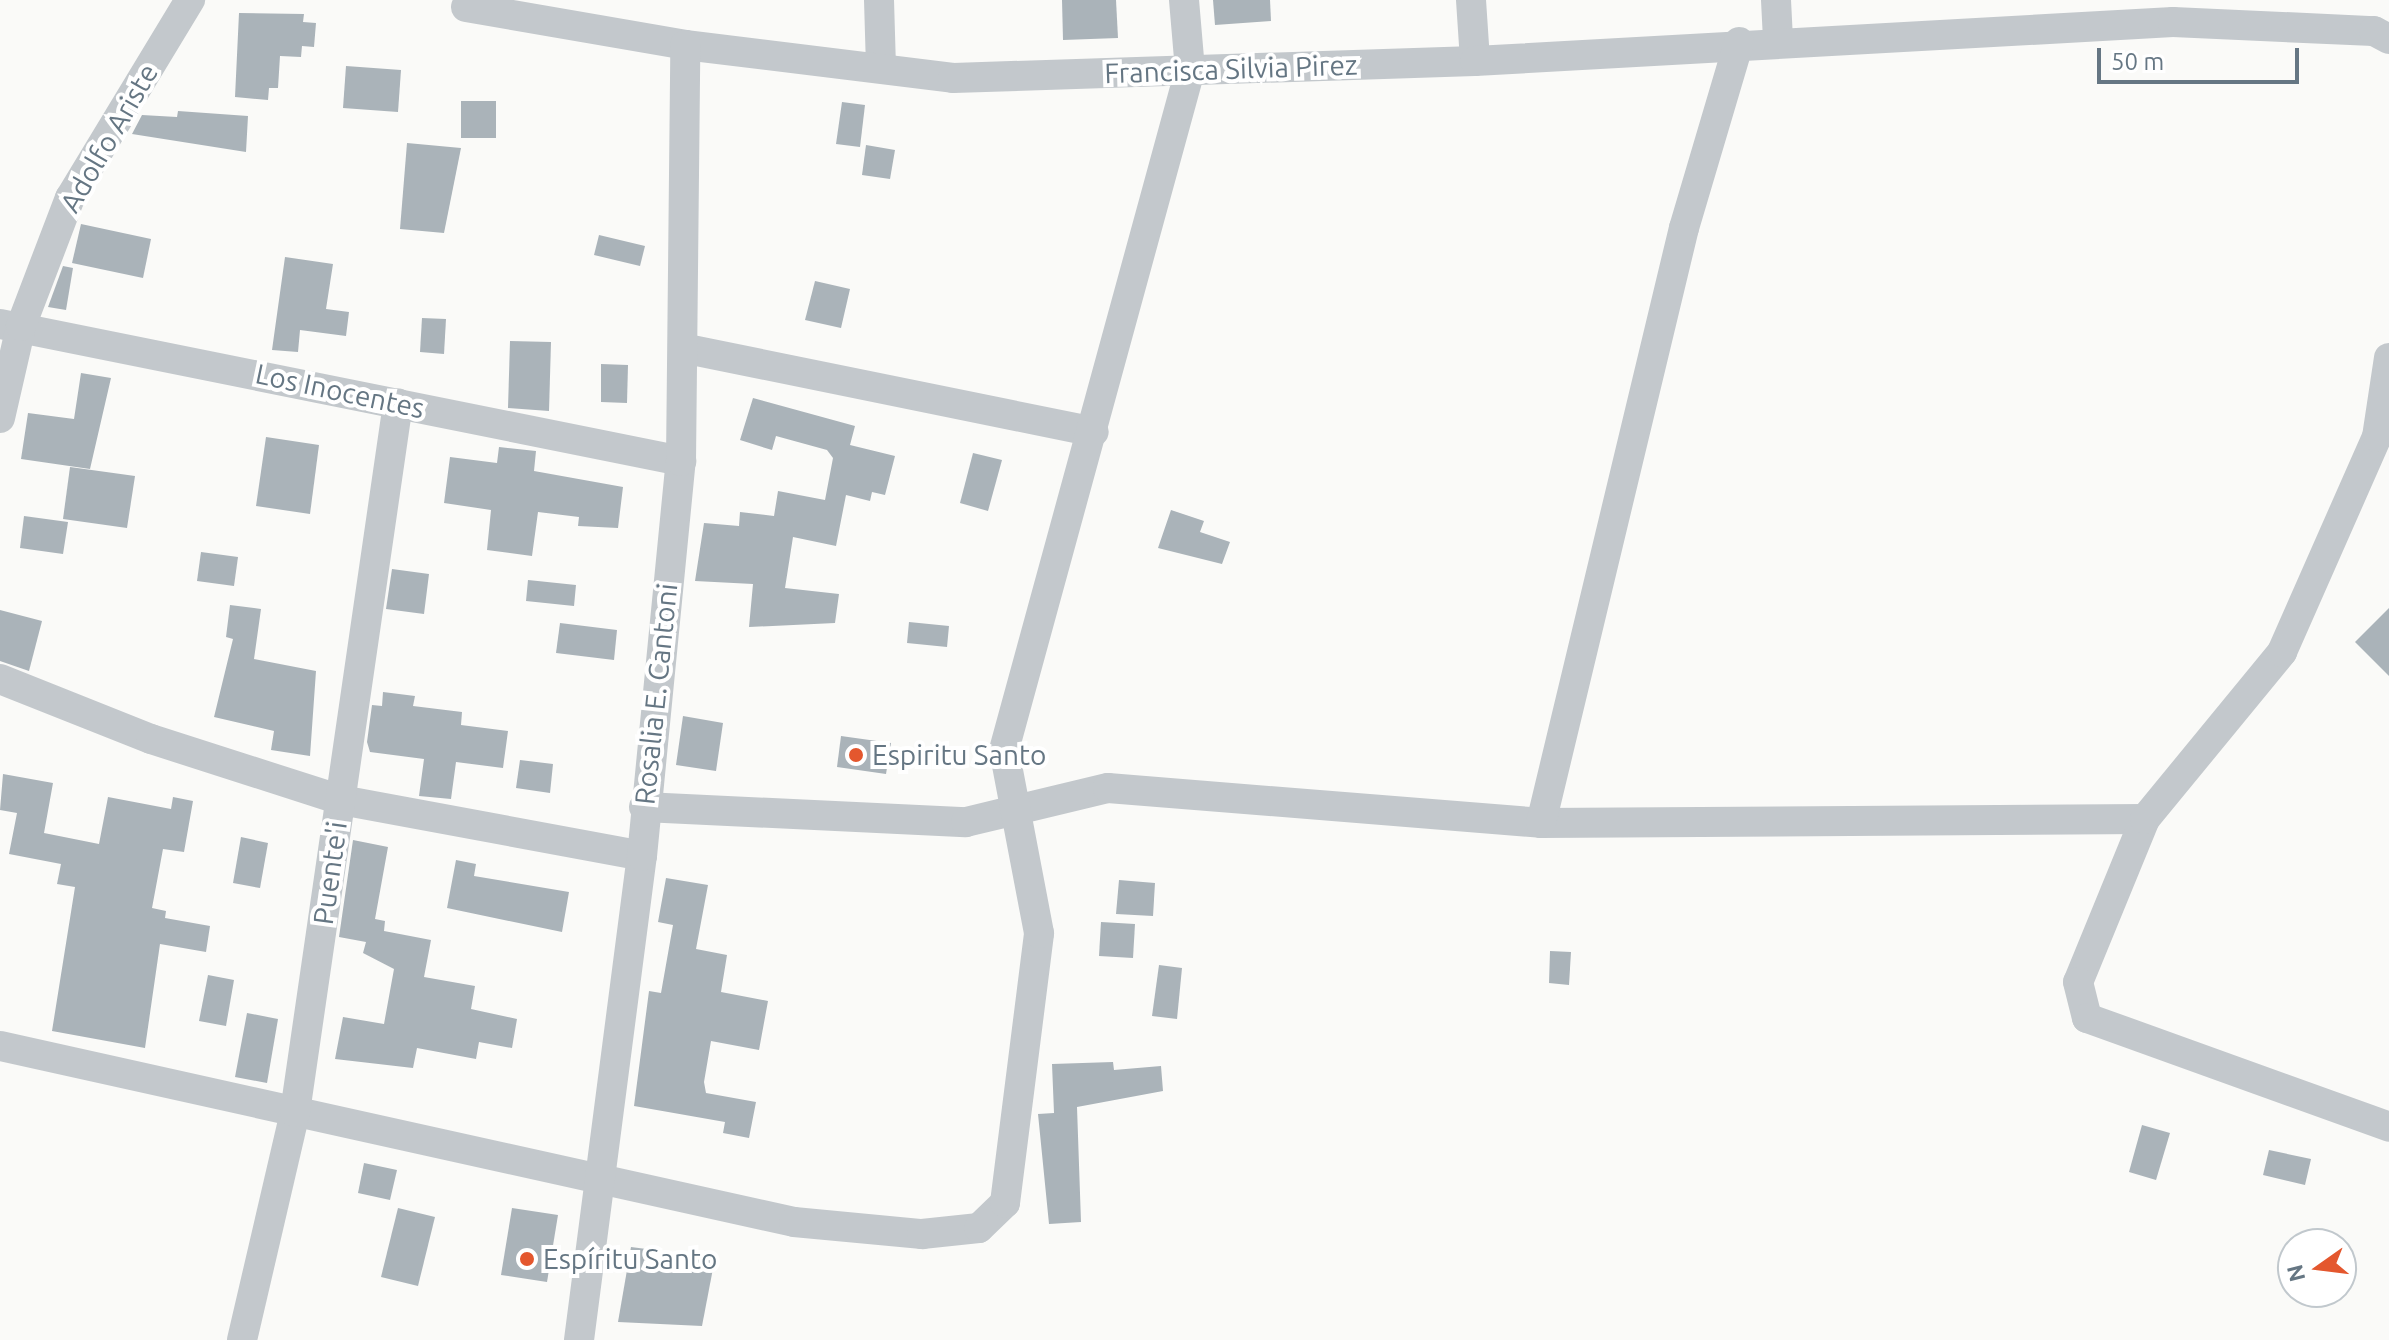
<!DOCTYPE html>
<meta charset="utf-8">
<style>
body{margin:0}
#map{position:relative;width:2389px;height:1340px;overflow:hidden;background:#fafaf8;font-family:Ubuntu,sans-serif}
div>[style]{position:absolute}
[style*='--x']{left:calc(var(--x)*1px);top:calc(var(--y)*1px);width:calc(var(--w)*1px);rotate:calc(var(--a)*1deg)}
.building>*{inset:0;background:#aab3b9}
.minor>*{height:30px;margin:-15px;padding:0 15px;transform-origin:15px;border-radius:15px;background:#c3c8cc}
.dots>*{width:22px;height:22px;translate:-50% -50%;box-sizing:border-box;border:4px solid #fff;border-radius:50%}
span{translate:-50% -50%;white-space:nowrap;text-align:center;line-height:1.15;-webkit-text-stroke:8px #fff;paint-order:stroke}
.street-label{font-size:28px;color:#657683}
.poi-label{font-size:28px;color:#657683}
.left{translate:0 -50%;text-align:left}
.north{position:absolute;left:2277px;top:1228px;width:80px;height:80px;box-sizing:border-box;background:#fff;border:2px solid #c1c8cd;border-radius:50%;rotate:256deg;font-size:22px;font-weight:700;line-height:32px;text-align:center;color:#657683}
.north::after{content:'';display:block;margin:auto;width:28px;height:36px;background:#e4572e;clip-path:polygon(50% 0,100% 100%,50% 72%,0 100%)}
.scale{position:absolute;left:2097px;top:48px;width:202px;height:36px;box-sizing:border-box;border:4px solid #657683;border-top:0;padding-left:10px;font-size:24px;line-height:28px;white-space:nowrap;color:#657683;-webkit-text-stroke:6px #fff;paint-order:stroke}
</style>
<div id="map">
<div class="building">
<i style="clip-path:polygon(1062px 0,1116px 0,1118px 38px,1063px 40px)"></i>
<i style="clip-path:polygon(1213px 0,1270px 0,1271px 21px,1215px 25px)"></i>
<i style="clip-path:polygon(239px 13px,304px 14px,303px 22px,316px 23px,314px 47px,302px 46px,301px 57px,280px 56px,278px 88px,269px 88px,268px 100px,235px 97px)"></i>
<i style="clip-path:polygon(346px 66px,401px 70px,398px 112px,343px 108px)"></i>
<i style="clip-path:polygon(461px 101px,496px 101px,496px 138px,461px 138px)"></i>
<i style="clip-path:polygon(842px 102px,865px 105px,860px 147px,836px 144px)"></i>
<i style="clip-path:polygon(178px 111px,248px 116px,246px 152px,132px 134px,142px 115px,177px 117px)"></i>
<i style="clip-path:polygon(407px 143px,461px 148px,444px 233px,400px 229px)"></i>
<i style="clip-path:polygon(866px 145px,895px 150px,890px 179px,862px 175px)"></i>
<i style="clip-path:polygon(81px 224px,151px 239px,143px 278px,72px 263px)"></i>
<i style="clip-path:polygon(599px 235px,645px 246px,640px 266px,594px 255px)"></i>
<i style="clip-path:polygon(285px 257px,333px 264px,326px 309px,349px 312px,346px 336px,300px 330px,298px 352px,272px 350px)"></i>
<i style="clip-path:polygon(63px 266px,73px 268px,66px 310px,48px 307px)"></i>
<i style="clip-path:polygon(815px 281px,850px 289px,841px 328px,805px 320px)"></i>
<i style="clip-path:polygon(422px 318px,446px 319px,444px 354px,420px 352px)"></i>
<i style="clip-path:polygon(510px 341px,551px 342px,549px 411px,508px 408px)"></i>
<i style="clip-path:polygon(601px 364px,628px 365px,627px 403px,601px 402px)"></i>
<i style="clip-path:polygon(81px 373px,111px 378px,90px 469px,21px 459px,28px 413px,74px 419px)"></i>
<i style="clip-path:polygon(753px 398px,855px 426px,850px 445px,895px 456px,885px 495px,872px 492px,870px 501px,846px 495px,836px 546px,793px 537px,785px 588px,839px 594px,835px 623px,749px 627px,753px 584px,695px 581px,704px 523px,739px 526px,740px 512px,774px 516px,778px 491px,825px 500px,833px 458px,827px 450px,776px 436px,772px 450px,740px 440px)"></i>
<i style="clip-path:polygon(266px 437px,319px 445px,310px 514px,256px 506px)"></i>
<i style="clip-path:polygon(499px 447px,536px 451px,534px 471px,623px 487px,618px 528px,578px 526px,579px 517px,538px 512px,532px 556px,487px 550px,491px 510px,444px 503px,450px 457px,497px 463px)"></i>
<i style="clip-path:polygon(973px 453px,1002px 460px,988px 511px,960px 503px)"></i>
<i style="clip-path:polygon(70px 467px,135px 476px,127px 528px,63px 519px)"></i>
<i style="clip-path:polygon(1171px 510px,1204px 521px,1200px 532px,1230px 542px,1222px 564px,1158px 548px)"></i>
<i style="clip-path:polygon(24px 516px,68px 522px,63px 554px,20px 548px)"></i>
<i style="clip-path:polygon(201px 552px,238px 557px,234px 586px,197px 581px)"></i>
<i style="clip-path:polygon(392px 569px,429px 574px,424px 614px,386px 609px)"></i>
<i style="clip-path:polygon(528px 580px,576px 585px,574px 606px,526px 601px)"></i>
<i style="clip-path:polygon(230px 605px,261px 609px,254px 659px,316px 671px,310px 756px,271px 750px,274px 731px,214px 717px,233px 639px,226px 637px)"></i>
<i style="clip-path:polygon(2389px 608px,2389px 676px,2355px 642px)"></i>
<i style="clip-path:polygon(0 610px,42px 621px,29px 671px,0 661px)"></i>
<i style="clip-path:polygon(909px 622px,949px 626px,947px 647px,907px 643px)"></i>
<i style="clip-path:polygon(560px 623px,617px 630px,614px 660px,556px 653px)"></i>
<i style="clip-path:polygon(383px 692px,415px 696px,413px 706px,462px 712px,461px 725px,508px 731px,503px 768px,456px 762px,451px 799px,419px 796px,424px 759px,370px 752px,367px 742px,372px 705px,382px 706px)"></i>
<i style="clip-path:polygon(683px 716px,723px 723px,716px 771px,676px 765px)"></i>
<i style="clip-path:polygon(841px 736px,891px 743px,886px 774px,837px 767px)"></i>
<i style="clip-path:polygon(520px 760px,553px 764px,550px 793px,516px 788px)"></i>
<i style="clip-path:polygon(3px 774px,53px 783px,44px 833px,99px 844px,108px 797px,171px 809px,173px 797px,193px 801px,184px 852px,163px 849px,152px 908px,166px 911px,165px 918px,210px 926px,206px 952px,160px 944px,145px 1048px,52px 1031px,75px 887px,57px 884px,61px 864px,9px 854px,17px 813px,0 810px)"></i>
<i style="clip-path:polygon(241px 837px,268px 843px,260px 888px,233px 883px)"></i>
<i style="clip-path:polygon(353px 840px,388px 847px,375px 919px,385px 921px,384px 931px,431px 940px,424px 977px,475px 986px,471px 1009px,517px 1019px,512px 1048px,479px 1042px,476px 1059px,417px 1048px,413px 1068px,335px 1059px,343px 1017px,384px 1024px,394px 969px,363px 953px,366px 942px,339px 937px)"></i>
<i style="clip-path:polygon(456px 860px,476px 864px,474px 876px,569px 892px,562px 932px,447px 908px)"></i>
<i style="clip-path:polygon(666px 878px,708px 885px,696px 949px,727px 955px,721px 992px,768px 1001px,759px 1050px,711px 1041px,704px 1082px,706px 1093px,756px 1102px,749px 1138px,723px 1133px,725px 1122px,634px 1106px,649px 991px,661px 993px,673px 925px,658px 922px)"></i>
<i style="clip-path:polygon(1119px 880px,1155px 883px,1153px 916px,1116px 914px)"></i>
<i style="clip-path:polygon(1101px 922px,1135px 924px,1133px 958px,1099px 956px)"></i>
<i style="clip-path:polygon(1550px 951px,1571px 952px,1569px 985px,1549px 983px)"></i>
<i style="clip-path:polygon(1159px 965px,1182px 968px,1177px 1019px,1152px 1016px)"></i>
<i style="clip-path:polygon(208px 975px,234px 980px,226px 1026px,199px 1021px)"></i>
<i style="clip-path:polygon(247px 1013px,278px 1019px,267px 1083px,235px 1077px)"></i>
<i style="clip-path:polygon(1113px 1062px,1114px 1070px,1161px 1066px,1163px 1091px,1077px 1107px,1081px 1222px,1049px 1224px,1038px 1114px,1054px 1113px,1052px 1064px)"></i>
<i style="clip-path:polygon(2142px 1125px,2170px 1133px,2156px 1180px,2129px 1172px)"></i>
<i style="clip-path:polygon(2269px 1150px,2311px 1159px,2305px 1185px,2263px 1175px)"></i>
<i style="clip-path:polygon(364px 1163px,397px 1170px,390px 1200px,358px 1193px)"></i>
<i style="clip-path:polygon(398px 1208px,435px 1217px,418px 1286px,381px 1277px)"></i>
<i style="clip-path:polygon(512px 1208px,558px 1215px,547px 1282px,501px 1275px)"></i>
<i style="clip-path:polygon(631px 1247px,715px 1258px,702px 1326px,618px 1322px)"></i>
</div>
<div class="minor">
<i style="--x:879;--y:0;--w:67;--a:88.3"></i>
<i style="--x:1471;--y:0;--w:61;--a:86.2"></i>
<i style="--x:1776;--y:0;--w:40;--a:87.1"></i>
<i style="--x:466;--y:7;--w:222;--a:9.8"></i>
<i style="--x:685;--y:45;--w:270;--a:7"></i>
<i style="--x:953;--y:78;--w:522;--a:-1.87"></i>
<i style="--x:1475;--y:61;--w:699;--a:-3.2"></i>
<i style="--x:2173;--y:22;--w:201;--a:2.6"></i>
<i style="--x:2374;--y:31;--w:17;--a:28"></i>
<i style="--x:0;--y:324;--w:695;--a:11.37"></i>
<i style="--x:687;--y:349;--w:415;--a:11.5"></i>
<i style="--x:0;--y:418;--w:94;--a:-77.1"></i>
<i style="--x:21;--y:326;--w:137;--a:-69.1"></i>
<i style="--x:70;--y:198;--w:232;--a:-58.8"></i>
<i style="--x:0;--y:679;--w:162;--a:21.7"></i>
<i style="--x:151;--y:739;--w:200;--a:17.8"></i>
<i style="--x:341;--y:800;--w:306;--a:10.5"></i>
<i style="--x:644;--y:807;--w:322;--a:2.7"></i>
<i style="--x:966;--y:822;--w:146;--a:-13.5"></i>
<i style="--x:1108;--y:788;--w:434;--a:4.6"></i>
<i style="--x:1541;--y:823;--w:604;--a:-0.38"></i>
<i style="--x:2145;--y:819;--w:176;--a:112.3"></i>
<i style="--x:2078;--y:982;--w:37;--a:76"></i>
<i style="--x:2087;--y:1018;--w:321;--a:19.8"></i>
<i style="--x:2145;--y:819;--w:216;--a:-50.6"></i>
<i style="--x:2282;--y:652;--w:235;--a:-66.2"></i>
<i style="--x:2377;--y:437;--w:80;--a:-81.4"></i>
<i style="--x:1541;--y:823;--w:612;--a:-76.49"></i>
<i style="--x:1684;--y:228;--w:194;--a:-73.5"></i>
<i style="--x:0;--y:1046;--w:813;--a:12.5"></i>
<i style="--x:794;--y:1222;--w:129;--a:5.4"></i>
<i style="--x:922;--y:1234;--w:57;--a:-6"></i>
<i style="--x:979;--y:1228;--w:36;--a:-44"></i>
<i style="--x:1005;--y:1203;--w:272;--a:-82.8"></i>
<i style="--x:1039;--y:933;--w:186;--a:-100.8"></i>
<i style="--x:1004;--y:750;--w:705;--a:-74.7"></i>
<i style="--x:1190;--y:70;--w:70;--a:-94.9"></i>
<i style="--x:242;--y:1340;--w:234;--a:-76.9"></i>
<i style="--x:295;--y:1112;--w:716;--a:-81.73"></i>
<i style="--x:579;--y:1340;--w:488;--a:-82.6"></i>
<i style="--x:642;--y:856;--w:397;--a:-84.4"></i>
<i style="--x:681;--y:461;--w:416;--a:-89.4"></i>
</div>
<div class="dots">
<i style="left:856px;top:755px;background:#e4572e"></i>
<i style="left:527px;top:1259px;background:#e4572e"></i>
</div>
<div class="street-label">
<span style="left:1231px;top:69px;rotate:-2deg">Francisca Silvia Pirez</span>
<span style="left:109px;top:138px;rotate:-60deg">Adolfo Ariste</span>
<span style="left:340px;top:391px;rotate:12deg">Los Inocentes</span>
<span style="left:656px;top:694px;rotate:-84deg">Rosalia E. Cantoni</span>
<span style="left:330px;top:873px;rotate:-82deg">Puente'i</span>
</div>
<div class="poi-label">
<span class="left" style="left:872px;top:755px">Espiritu Santo</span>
<span class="left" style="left:543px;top:1259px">Espíritu Santo</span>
</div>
<div class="north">N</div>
<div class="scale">50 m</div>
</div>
